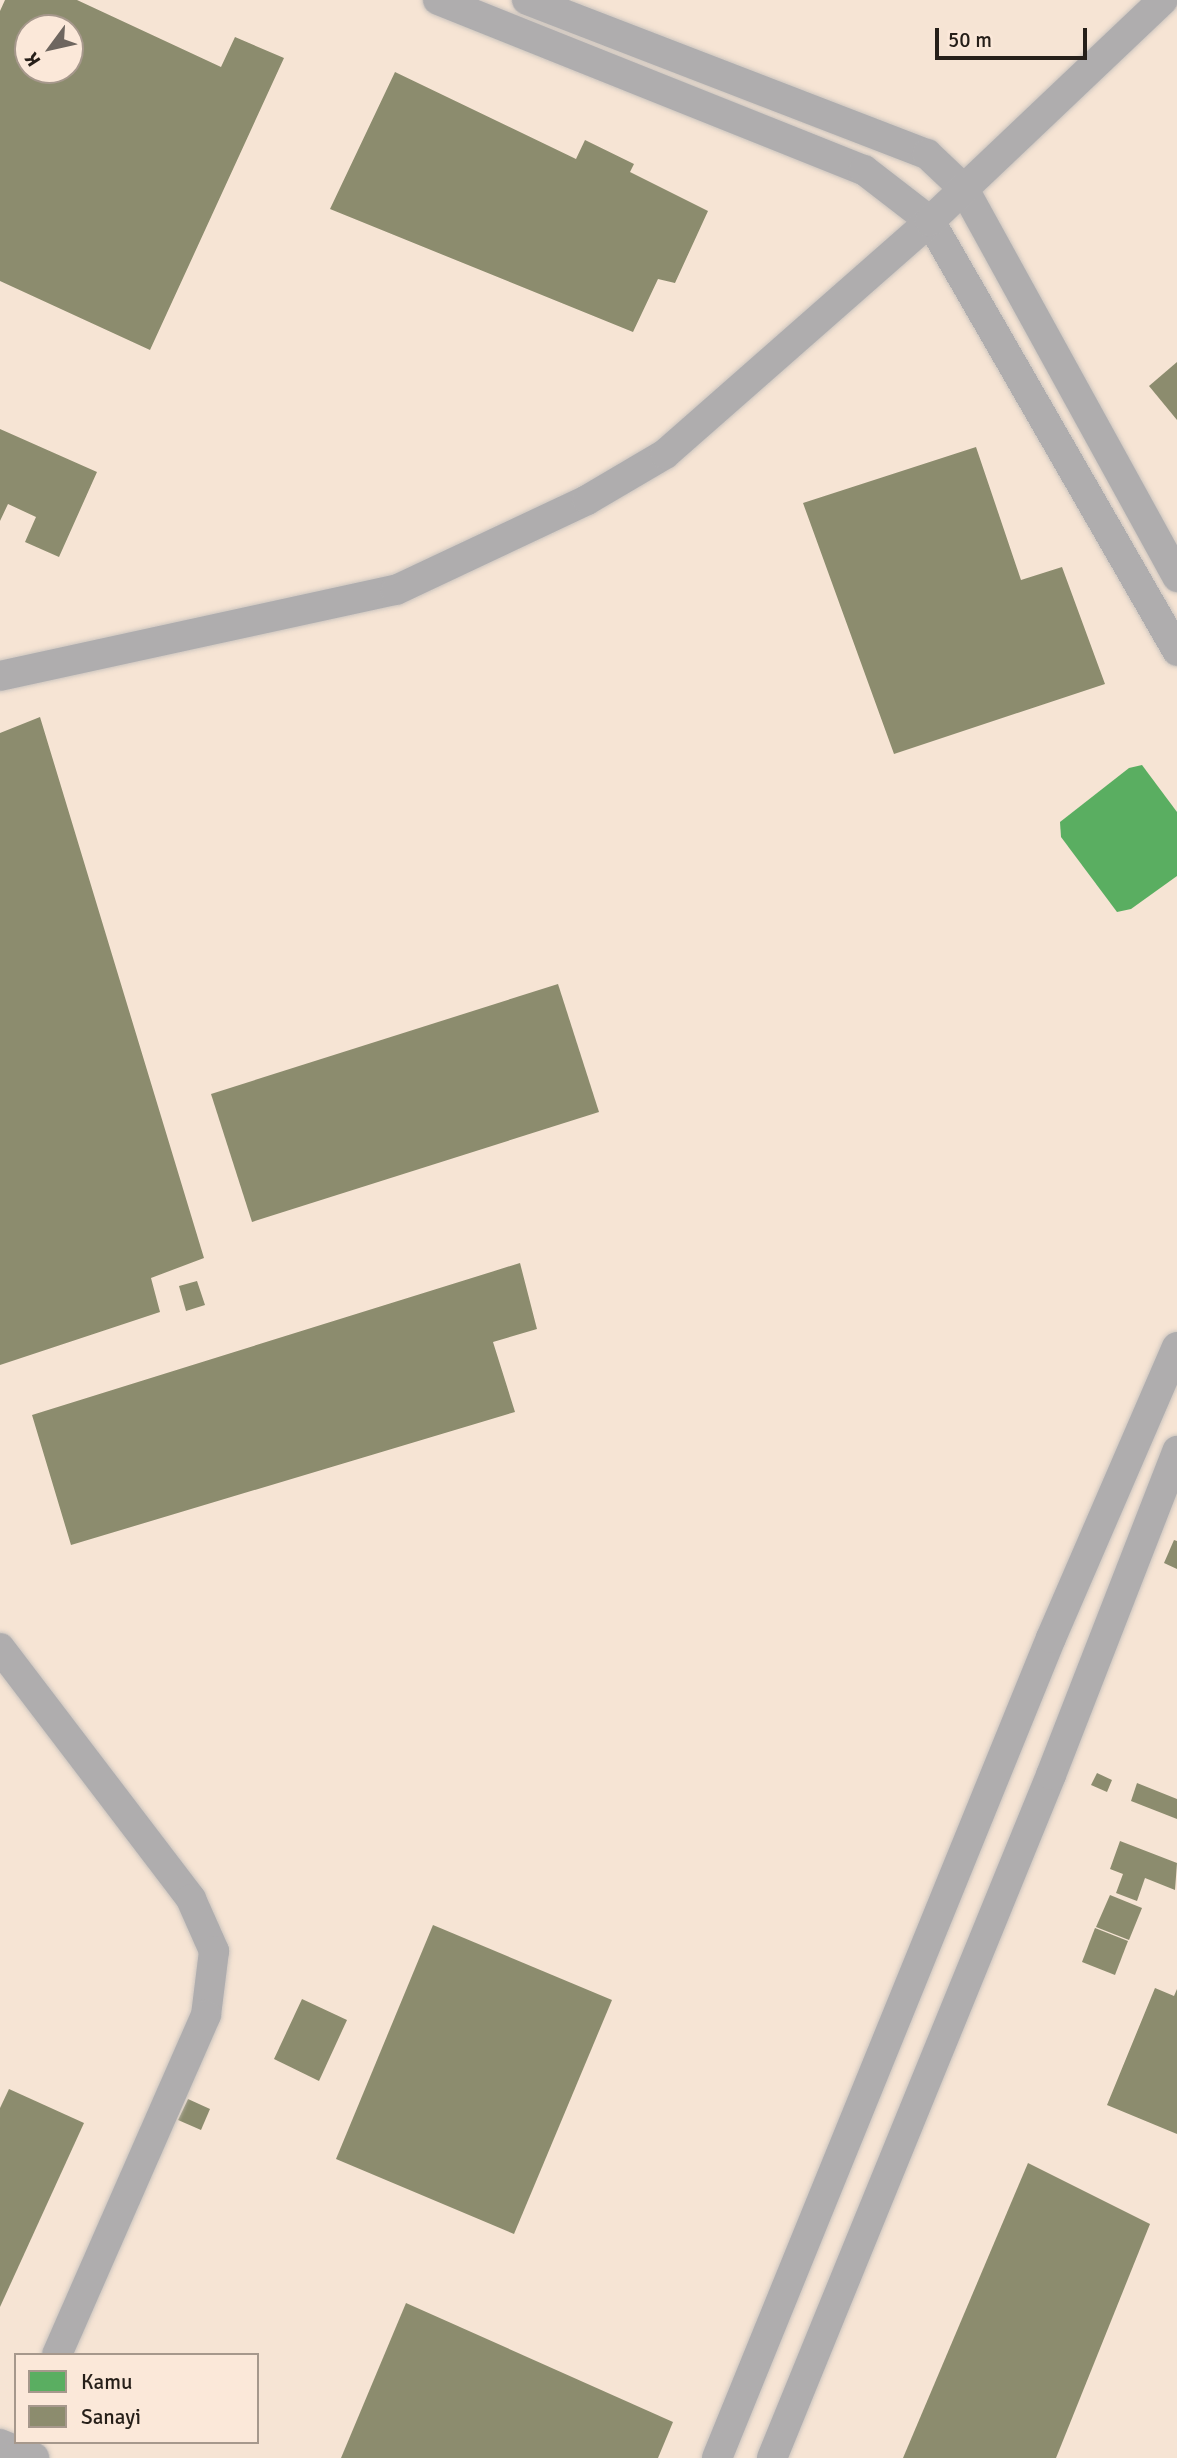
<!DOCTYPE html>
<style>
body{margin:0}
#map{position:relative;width:1177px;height:2458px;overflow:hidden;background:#f3e9e1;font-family:Signika,sans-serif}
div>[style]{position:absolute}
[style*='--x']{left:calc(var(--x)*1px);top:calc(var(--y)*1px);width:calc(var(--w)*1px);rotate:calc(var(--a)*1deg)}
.built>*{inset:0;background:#f6e4d4}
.public>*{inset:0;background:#5aae61}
.industry>*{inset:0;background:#8c8c6e}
.roads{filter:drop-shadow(0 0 2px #ccc5bf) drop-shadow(0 0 2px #ccc5bf)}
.minor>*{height:30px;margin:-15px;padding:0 15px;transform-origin:15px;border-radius:15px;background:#afadae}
span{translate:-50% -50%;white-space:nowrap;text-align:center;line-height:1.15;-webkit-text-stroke:7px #fbe8d9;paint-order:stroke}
.legend{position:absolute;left:14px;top:2353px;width:245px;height:91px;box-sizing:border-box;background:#fbe8d9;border:2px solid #a6988c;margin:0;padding:9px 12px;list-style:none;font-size:21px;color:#261f19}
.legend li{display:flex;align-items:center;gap:14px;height:35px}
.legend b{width:35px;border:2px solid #a6988c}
.north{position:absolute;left:14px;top:14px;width:70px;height:70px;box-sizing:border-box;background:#fbe8d9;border:2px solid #a6988c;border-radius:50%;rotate:237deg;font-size:19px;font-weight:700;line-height:28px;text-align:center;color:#261f19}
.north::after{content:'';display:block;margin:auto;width:24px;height:32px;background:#6e665f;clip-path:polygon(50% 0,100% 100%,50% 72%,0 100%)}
.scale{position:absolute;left:935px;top:28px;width:152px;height:32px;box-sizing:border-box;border:4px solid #261f19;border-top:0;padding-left:9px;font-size:21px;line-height:24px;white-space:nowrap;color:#261f19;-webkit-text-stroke:5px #fbe8d9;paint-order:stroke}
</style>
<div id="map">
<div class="built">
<i style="clip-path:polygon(evenodd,0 0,1177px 0,1177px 2458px,0 2458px,0 0,28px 28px,70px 28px,70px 70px,28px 70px,28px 28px,0 0,16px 2355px,257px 2355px,257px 2442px,16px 2442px,16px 2355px)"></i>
</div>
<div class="public">
<i style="clip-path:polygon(1142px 765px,1177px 812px,1177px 876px,1131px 909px,1117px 912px,1061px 837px,1060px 822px,1129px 768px)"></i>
</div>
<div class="industry">
<i style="clip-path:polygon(evenodd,5px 0,77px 0,221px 67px,235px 37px,284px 58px,150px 350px,0 281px,0 11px,5px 0,28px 28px,70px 28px,70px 70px,28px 70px,28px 28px)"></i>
<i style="clip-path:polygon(395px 72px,576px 159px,585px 140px,634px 164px,630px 172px,708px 211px,675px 283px,658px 279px,633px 332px,330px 209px)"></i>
<i style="clip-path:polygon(1177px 362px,1177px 420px,1149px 386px)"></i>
<i style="clip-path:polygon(0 429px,97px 472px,59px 557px,25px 542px,36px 517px,8px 504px,0 521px)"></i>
<i style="clip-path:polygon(976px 447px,1021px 580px,1062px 567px,1105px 684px,894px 754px,803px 503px)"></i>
<i style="clip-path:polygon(40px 717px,204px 1258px,151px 1278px,160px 1312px,0 1365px,0 733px)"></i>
<i style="clip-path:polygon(558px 984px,599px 1112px,252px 1222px,211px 1094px)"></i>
<i style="clip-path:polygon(520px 1263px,537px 1329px,493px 1342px,515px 1412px,71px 1545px,32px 1415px)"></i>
<i style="clip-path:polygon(197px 1281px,205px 1305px,186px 1311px,179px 1286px)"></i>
<i style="clip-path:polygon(1174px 1540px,1177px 1541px,1177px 1569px,1164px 1563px)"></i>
<i style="clip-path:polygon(1097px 1773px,1112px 1780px,1107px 1792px,1091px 1785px)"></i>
<i style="clip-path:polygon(1137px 1783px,1177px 1799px,1177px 1819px,1131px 1801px)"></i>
<i style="clip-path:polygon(1120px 1841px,1177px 1863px,1175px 1890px,1145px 1878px,1137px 1901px,1116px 1893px,1123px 1874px,1110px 1869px)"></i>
<i style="clip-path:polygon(1110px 1895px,1142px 1908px,1129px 1940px,1096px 1927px)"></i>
<i style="clip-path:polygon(433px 1925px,612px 2000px,514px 2234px,336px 2159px)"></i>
<i style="clip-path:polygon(1095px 1928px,1128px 1941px,1115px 1975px,1082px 1962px)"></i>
<i style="clip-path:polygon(1155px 1988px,1174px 1996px,1177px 1989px,1177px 2134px,1107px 2105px)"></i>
<i style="clip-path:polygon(302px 1999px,347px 2020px,319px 2081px,274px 2059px)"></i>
<i style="clip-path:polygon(9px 2089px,84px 2123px,0 2307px,0 2108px)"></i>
<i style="clip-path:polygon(188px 2099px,210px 2109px,201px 2130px,178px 2120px)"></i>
<i style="clip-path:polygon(1028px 2163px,1150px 2224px,1056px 2458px,903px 2458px)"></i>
<i style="clip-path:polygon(406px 2303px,673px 2422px,658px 2458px,341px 2458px)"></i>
</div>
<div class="roads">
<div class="minor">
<i style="--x:438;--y:0;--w:459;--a:21.8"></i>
<i style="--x:864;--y:170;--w:83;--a:37.7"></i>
<i style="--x:930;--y:221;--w:496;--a:60.1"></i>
<i style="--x:527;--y:0;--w:429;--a:21.1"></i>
<i style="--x:927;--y:154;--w:51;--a:43.4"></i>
<i style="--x:964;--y:189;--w:443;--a:61.2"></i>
<i style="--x:0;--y:676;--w:405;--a:-12.3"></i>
<i style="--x:396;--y:590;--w:211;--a:-25.2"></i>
<i style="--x:587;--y:500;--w:91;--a:-30.5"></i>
<i style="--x:665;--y:454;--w:353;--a:-41.3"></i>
<i style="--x:930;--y:221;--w:321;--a:-43.5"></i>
<i style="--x:0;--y:1648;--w:315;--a:52.7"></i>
<i style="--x:191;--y:1899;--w:57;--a:66.1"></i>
<i style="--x:214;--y:1951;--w:64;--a:97.1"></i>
<i style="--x:206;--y:2015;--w:371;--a:113.7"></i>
<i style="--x:0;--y:2444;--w:37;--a:22"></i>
<i style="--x:717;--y:2458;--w:885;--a:-67.84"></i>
<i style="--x:1051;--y:1638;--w:317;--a:-66.6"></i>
<i style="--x:772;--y:2458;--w:738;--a:-67.78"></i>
<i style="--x:1051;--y:1775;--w:348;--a:-68.7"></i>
</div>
</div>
<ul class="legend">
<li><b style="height:19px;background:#5aae61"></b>Kamu</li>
<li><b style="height:19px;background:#8c8c6e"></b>Sanayi</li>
</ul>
<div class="north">K</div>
<div class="scale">50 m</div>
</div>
